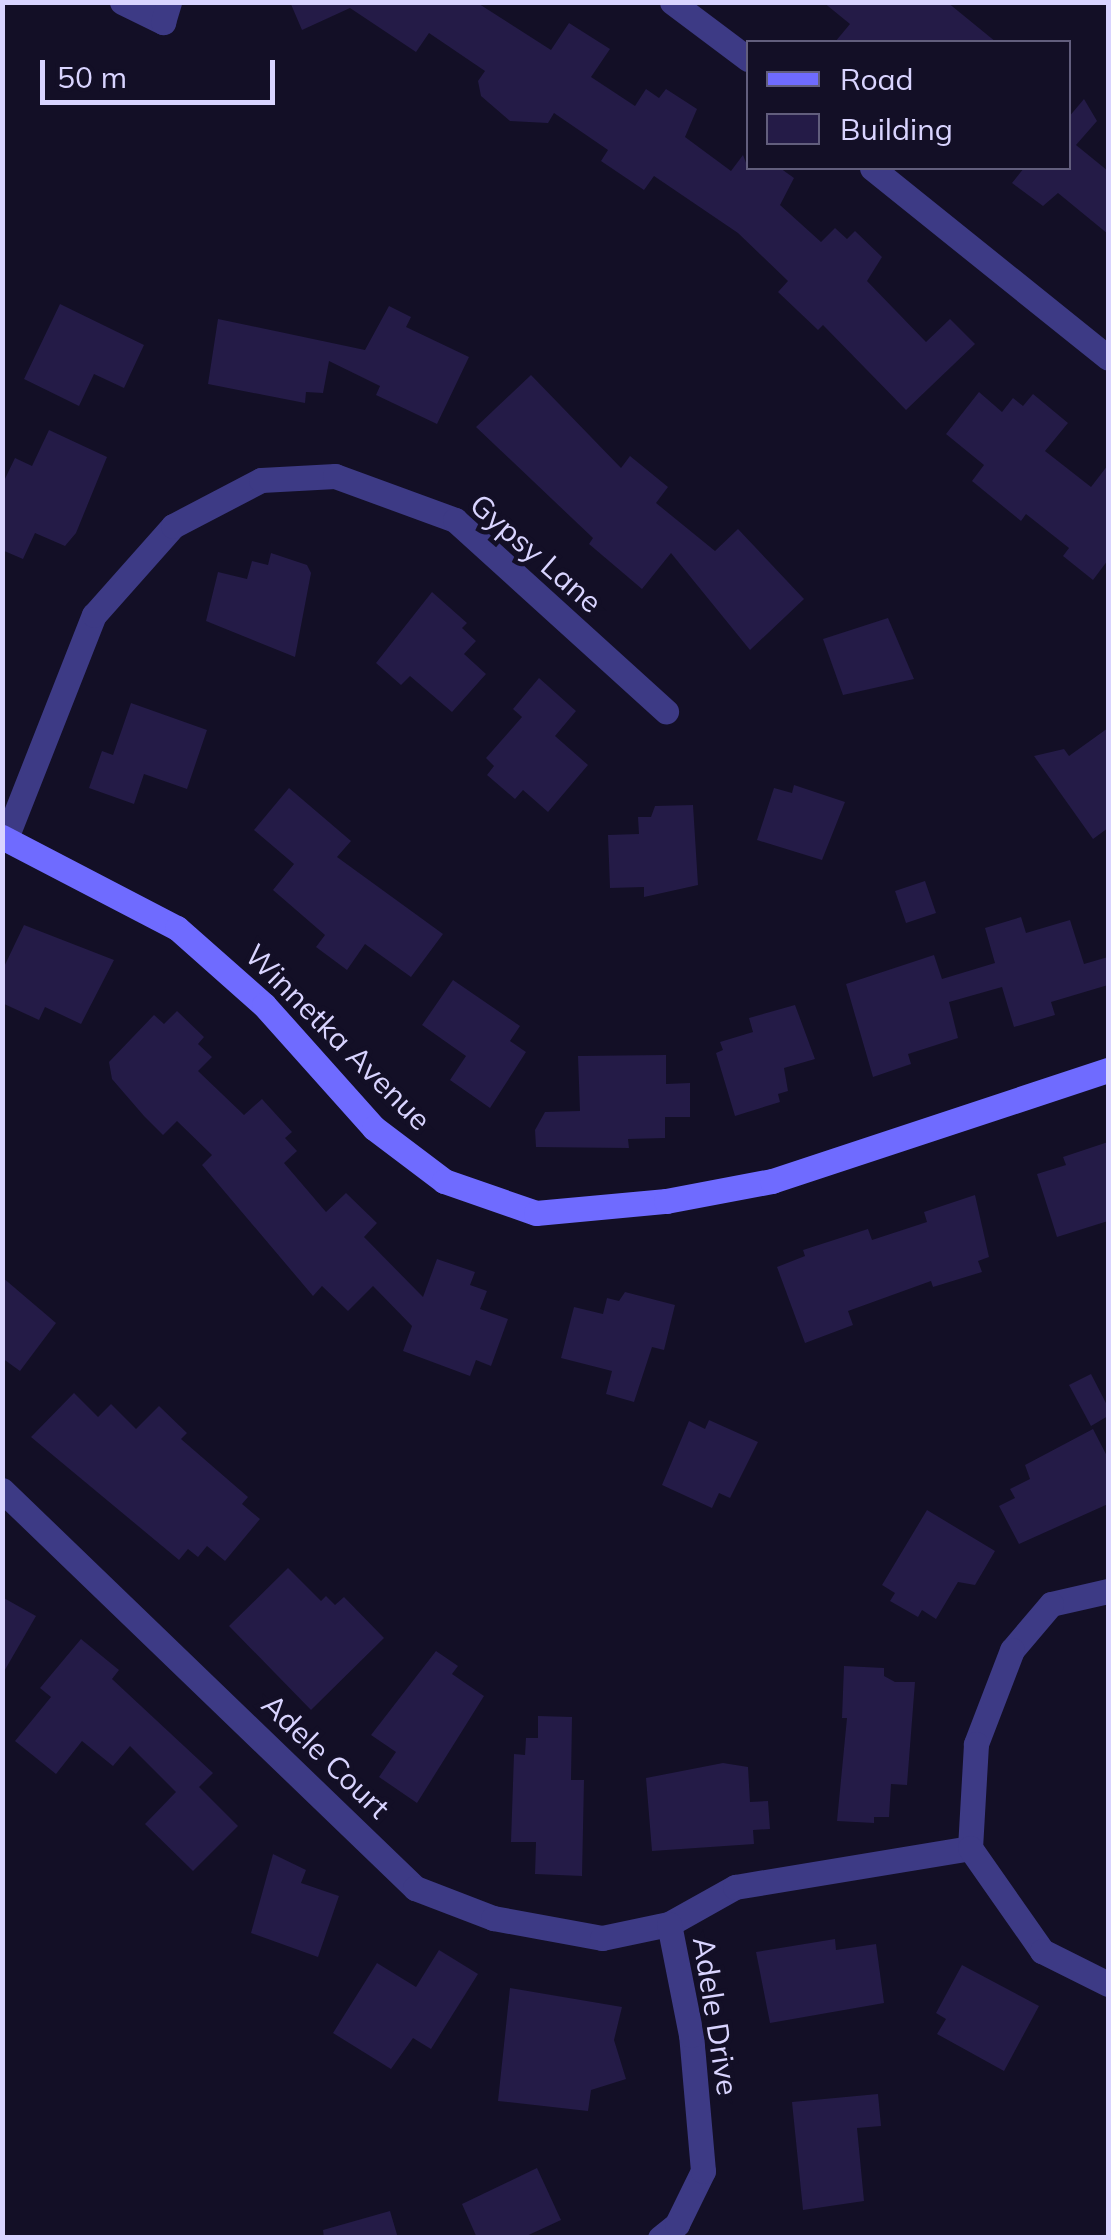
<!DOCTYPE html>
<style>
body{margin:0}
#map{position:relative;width:1111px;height:2240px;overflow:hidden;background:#130f26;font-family:Mulish,sans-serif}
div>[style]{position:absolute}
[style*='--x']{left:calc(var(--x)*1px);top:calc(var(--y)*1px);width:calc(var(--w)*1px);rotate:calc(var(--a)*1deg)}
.building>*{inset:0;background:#241b47}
.minor>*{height:25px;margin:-12.5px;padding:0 12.5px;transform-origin:12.5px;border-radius:12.5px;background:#3d3a85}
.secondary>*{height:25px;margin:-12.5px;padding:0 12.5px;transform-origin:12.5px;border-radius:12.5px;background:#6f6bff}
span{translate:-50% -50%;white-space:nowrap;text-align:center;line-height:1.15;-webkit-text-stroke:9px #130f26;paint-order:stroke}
.street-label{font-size:30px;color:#d9d4ff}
.frame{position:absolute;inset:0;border:5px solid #d9d4ff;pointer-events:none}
.legend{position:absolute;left:746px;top:40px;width:325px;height:130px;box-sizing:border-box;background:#130f26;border:2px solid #625e7d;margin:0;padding:12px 18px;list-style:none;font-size:30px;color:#d9d4ff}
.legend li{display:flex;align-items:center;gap:20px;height:50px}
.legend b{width:50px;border:2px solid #625e7d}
.scale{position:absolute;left:40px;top:60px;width:235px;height:45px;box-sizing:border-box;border:5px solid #d9d4ff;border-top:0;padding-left:12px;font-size:30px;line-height:35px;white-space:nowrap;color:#d9d4ff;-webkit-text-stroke:8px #130f26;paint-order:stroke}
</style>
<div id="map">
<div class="building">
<i style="clip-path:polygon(290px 2px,476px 2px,551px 50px,569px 23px,610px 49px,591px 77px,635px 106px,646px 89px,659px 98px,666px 89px,697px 109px,685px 137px,731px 171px,743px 155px,748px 168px,780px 168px,794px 178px,780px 205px,821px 242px,835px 228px,847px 239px,855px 231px,882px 257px,867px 281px,926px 342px,950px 319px,975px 344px,906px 410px,823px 325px,818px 330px,778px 292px,788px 281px,738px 233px,654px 176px,644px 190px,601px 161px,608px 150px,554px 113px,548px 123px,510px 121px,481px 96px,478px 81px,485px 71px,429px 33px,416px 52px,350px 8px,302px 30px)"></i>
<i style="clip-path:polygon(823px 2px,947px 2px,996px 42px,835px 42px,850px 24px)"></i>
<i style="clip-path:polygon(1084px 99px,1097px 121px,1076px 145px,1108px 171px,1108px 234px,1058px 193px,1043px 206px,1012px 183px,1024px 168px,1068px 168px,1068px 118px)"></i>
<i style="clip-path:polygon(60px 304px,144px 345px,124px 388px,94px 374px,79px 406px,24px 379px)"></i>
<i style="clip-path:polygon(389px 306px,411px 317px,406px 327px,469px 357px,437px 424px,376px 395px,380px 386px,329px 361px,323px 393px,306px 392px,305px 403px,208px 384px,218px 319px,365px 350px)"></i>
<i style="clip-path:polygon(531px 375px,621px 468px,630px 456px,668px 487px,656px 503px,715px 551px,738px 529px,804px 599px,750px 650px,671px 553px,642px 589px,589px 544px,593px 538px,476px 427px)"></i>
<i style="clip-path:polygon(979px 392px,1002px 412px,1013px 398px,1023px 406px,1033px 394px,1068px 423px,1045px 451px,1091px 487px,1108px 465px,1108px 560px,1093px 580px,1063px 556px,1069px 548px,1026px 514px,1021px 521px,972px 481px,984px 465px,946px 434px)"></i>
<i style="clip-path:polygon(49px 430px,107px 457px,76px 533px,65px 546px,35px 533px,23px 559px,2px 550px,2px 485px,15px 458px,32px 466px)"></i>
<i style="clip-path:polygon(271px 553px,307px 565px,311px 573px,295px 657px,206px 621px,218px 572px,247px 579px,252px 561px,268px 565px)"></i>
<i style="clip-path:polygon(432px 592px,467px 623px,462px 628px,476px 641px,464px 654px,486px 674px,452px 712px,410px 676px,401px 685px,376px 663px)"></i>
<i style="clip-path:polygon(888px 618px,914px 679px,843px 695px,823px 639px)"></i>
<i style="clip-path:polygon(539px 678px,576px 711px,555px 736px,588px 765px,548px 812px,523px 790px,515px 799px,487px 775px,494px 766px,486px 758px,522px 717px,513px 709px)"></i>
<i style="clip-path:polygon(131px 703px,207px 730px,187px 789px,144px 774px,134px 804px,89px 788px,102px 751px,113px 755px)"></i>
<i style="clip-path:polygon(1108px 728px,1108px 828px,1093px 839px,1034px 756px,1064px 749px,1069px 756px)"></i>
<i style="clip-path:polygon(794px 785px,845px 802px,822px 860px,757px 840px,774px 788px,792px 793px)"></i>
<i style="clip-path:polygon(289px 788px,351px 841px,337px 857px,443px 934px,411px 977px,365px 944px,347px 970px,316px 947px,325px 935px,273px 890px,294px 864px,254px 830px)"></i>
<i style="clip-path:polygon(693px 805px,698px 885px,644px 897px,644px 887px,610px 888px,608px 835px,639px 834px,638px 817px,651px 817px,655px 806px)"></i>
<i style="clip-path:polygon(925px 881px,936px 913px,906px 923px,895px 891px)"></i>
<i style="clip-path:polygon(1021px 917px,1026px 933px,1070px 920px,1084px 964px,1108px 957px,1108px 985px,1051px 1002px,1055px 1015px,1014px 1027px,1002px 987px,949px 1002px,958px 1038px,908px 1054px,911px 1064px,873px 1077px,846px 984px,934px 955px,942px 979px,995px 963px,985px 928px)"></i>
<i style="clip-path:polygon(24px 925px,114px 960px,81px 1024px,45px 1007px,39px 1020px,2px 1003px,2px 971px)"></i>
<i style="clip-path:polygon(453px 980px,520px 1026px,510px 1041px,526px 1052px,490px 1108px,450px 1080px,466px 1056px,422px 1025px)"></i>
<i style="clip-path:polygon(795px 1005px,815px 1059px,784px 1068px,788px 1091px,778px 1094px,780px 1102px,735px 1116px,716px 1053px,723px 1050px,720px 1042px,753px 1032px,749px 1018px)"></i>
<i style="clip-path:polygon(177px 1011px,204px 1037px,198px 1044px,212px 1057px,198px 1071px,244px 1115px,262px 1099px,292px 1132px,285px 1138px,297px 1151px,284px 1163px,326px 1212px,346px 1193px,377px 1223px,364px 1237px,423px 1297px,437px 1259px,475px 1272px,470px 1285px,487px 1291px,480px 1309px,508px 1319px,491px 1366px,476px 1360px,470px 1376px,403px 1351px,412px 1326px,373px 1286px,348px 1311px,322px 1286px,313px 1296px,202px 1165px,212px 1155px,177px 1121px,163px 1135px,144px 1116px,112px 1079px,109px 1062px,154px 1015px,164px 1024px)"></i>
<i style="clip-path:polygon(666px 1055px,666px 1084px,690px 1083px,690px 1117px,665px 1117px,665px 1138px,628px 1139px,629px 1148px,536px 1147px,535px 1130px,545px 1112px,580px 1111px,578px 1056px)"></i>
<i style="clip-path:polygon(1108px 1142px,1108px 1221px,1057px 1237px,1037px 1174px,1066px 1165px,1063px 1157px)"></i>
<i style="clip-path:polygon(975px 1195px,989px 1257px,978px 1261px,982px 1272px,933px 1287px,931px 1281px,848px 1311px,853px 1325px,805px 1343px,777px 1267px,805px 1256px,803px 1250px,868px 1229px,872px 1240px,927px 1222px,924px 1212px)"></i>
<i style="clip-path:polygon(2px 1277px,56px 1323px,20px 1371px,2px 1358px)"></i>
<i style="clip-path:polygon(625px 1292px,675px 1305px,664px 1350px,652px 1347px,634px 1402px,606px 1394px,612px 1371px,561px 1358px,574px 1307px,603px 1314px,607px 1298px,619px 1301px)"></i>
<i style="clip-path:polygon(1091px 1374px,1108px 1407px,1108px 1416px,1091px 1426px,1069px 1385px)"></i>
<i style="clip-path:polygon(74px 1393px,98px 1417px,111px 1404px,136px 1429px,159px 1406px,187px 1433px,181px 1439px,248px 1497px,242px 1504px,260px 1519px,225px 1561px,207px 1546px,198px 1557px,188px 1549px,179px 1560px,31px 1437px)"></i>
<i style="clip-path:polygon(709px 1420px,758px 1442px,730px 1498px,719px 1493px,712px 1508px,662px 1485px,689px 1421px,705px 1429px)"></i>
<i style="clip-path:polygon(1093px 1429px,1108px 1458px,1108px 1504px,1019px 1544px,999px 1506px,1015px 1498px,1010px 1489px,1030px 1479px,1025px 1465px)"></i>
<i style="clip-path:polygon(927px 1510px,995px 1551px,975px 1585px,958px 1582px,936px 1619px,922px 1610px,918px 1617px,890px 1601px,895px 1593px,882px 1585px)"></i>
<i style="clip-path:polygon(288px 1568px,321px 1601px,326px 1596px,335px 1605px,344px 1597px,384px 1638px,311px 1710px,229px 1626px)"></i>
<i style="clip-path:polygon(2px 1597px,36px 1616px,2px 1675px)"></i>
<i style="clip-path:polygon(81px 1639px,119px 1670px,112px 1679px,213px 1773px,199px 1787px,238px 1826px,193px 1871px,145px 1824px,176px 1792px,130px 1746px,113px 1766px,82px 1741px,56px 1774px,15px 1741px,51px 1697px,40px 1688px)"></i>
<i style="clip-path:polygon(436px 1651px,458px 1666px,452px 1674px,484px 1696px,417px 1803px,379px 1777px,396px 1752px,371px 1735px)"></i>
<i style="clip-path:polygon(844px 1666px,884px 1668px,884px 1676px,895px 1682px,915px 1682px,907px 1785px,891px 1784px,889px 1817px,874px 1817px,874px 1823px,837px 1821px,847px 1718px,842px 1718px)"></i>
<i style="clip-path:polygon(538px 1716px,572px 1717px,571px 1780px,584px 1780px,582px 1876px,535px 1874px,536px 1842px,511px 1842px,514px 1754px,525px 1755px,526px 1738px,538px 1738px)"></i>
<i style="clip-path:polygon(723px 1763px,748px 1767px,750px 1802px,768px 1801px,770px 1829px,753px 1830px,754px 1844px,652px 1851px,646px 1778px)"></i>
<i style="clip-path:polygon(273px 1854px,306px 1870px,301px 1883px,339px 1896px,318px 1957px,251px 1933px)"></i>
<i style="clip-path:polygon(835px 1939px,836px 1950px,876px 1944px,884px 2003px,770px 2023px,756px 1952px)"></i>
<i style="clip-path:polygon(439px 1950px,478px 1974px,431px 2049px,413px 2038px,391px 2069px,333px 2033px,377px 1963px,416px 1987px)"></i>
<i style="clip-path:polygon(962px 1965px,1039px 2006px,1004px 2071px,937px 2034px,946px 2019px,936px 2013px)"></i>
<i style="clip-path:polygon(510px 1988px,622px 2007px,614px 2040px,626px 2079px,591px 2090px,588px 2111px,498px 2101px)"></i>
<i style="clip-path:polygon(878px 2094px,881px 2126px,857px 2128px,864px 2201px,803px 2210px,792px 2102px)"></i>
<i style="clip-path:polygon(537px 2168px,561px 2220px,522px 2238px,477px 2238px,462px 2204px)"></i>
<i style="clip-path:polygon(390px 2211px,398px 2238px,324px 2238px,323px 2230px)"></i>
</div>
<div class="minor">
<i style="--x:122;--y:2;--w:46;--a:26"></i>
<i style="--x:163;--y:22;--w:21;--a:-73"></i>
<i style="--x:672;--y:2;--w:95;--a:36.9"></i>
<i style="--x:872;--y:168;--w:303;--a:38.8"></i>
<i style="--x:6;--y:838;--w:240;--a:-68.5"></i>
<i style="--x:94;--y:615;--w:119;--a:-48.4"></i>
<i style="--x:173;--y:526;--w:99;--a:-27.6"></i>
<i style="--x:261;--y:480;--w:74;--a:-3.1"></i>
<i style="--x:335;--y:476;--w:128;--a:20.1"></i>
<i style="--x:455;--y:520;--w:285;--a:42.2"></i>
<i style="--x:2;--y:1490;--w:574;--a:43.94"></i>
<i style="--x:415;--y:1888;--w:84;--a:21"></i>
<i style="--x:493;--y:1918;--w:111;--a:10.4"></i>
<i style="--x:602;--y:1938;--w:68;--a:-11.8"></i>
<i style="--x:669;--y:1924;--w:76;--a:-29.3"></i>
<i style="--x:735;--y:1887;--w:238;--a:-9.4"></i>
<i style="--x:1108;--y:1591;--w:58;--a:167.2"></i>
<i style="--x:1051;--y:1604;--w:60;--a:130.3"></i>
<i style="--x:1012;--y:1650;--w:101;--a:111"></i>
<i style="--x:976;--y:1744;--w:104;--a:93.3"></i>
<i style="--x:970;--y:1848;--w:126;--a:55"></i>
<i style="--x:1042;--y:1951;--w:74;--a:26.6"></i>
<i style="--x:660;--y:2238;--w:22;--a:-39"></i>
<i style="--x:677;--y:2224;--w:59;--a:-63.9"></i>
<i style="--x:703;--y:2171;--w:137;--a:-95"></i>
<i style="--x:691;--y:2035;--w:113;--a:-101.2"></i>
</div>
<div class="secondary">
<i style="--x:2;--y:837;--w:197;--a:27.5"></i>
<i style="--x:177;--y:928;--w:116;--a:41.5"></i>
<i style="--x:264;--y:1005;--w:165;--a:48.2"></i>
<i style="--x:374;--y:1128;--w:88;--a:37.1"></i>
<i style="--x:444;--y:1181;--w:97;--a:19.2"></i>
<i style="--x:536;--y:1213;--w:131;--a:-5.3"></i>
<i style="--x:666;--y:1201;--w:108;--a:-10.7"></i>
<i style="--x:772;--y:1181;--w:354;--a:-18.3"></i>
</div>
<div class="street-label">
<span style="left:536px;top:553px;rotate:41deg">Gypsy Lane</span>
<span style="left:338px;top:1037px;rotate:45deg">Winnetka Avenue</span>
<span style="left:326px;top:1756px;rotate:44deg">Adele Court</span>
<span style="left:716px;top:2016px;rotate:81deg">Adele Drive</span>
</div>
<div class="frame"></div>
<ul class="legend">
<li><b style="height:12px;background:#6f6bff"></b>Road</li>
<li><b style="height:28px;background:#241b47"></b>Building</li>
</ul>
<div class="scale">50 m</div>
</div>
